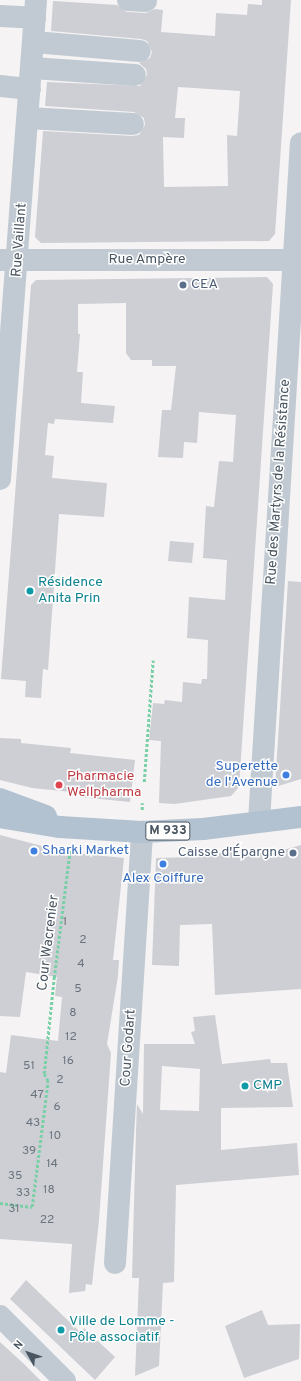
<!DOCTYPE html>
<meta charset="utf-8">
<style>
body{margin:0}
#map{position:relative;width:301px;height:1381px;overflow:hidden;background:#f5f3f3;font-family:Overpass,sans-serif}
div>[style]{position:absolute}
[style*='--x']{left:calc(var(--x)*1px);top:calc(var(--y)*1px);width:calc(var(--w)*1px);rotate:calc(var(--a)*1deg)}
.building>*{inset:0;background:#cdcfd5}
.path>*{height:2.5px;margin-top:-1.25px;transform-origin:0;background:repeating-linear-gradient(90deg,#7ad0a6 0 3px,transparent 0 5px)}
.minor>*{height:22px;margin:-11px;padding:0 11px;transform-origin:11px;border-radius:11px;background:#c1cad2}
.major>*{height:22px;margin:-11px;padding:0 11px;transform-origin:11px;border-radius:11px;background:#b3c2d1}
.dots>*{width:11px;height:11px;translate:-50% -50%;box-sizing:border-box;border:2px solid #fff;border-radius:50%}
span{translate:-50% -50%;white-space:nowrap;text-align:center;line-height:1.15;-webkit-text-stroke:3px #fff;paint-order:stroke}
.number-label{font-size:12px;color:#6b747e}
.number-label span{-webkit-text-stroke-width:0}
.shield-label span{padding:1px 3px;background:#fff;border:1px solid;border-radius:3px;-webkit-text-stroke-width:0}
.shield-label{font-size:13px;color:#4a5661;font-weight:700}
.street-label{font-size:14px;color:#4a5661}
.service-label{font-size:14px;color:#4e5e75}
.left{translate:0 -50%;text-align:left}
.right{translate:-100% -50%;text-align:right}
.culture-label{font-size:14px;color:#0d838f}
.shop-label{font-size:14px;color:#366cbe}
.health-label{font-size:14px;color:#be3a42}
.north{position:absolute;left:8px;top:1333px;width:40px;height:40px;-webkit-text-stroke:3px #fff;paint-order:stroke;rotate:310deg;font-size:11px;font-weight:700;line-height:16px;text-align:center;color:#4a5661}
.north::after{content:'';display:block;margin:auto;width:14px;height:18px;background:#4a5661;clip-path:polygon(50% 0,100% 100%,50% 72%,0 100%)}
</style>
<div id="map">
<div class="building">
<i style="clip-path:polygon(evenodd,262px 0,291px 0,275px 234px,269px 241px,41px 243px,35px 237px,43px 131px,132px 136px,139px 135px,145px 125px,144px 118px,134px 112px,45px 106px,47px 82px,140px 86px,147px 75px,146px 69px,139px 63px,150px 58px,152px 52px,147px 41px,141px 39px,51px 31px,53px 1px,117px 5px,127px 12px,146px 13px,155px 9px,163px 10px,161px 32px,215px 36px,216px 13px,247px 15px,248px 4px,262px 5px,262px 0,178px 87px,240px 91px,237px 136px,227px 135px,228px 186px,164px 187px,163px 137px,184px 138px,185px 118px,175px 118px,178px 87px)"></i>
<i style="clip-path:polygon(267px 277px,273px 284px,239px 787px,231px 796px,175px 804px,159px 803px,161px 741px,149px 740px,153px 703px,164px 704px,165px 700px,182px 702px,183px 682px,201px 684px,202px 679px,207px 679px,208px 640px,187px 638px,189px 597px,225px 600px,227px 560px,203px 558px,206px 506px,214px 507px,219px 461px,233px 462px,236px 415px,199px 412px,197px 443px,184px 442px,183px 458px,158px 457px,162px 410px,171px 410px,176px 366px,152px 366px,152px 360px,131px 360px,126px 353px,126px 303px,78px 304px,78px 334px,80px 334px,77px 372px,83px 372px,81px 403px,115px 406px,113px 423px,55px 419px,54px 424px,48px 423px,45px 455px,54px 456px,52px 478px,107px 483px,104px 517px,59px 514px,48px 670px,43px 669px,41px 698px,25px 697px,26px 681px,1px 679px,31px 285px,36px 280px)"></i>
<i style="clip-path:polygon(170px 541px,194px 543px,192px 563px,168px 561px)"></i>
<i style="clip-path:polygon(288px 581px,301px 582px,301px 779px,275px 787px)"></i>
<i style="clip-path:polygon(0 738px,21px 739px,21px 743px,71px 748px,70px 753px,135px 760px,130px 802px,80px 797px,81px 793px,32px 788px,0 780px)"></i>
<i style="clip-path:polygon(0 835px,65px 852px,124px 858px,113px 960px,119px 960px,118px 976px,107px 1044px,111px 1053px,99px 1220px,92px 1285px,86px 1284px,85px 1291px,69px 1293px,72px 1244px,0 1239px,0 1072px,6px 1073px,11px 1035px,58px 1041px,62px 997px,55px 996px,57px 977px,26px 972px,20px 1017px,0 1016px)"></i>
<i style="clip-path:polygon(301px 845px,301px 989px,215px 995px,212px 924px,180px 925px,179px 966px,152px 965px,156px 858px,192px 857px,192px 855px,232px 852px,232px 856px,283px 850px)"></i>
<i style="clip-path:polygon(evenodd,215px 1015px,222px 1064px,270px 1059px,271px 1063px,287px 1063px,293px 1107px,221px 1108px,221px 1150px,297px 1143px,299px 1175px,176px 1185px,174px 1282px,163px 1283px,159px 1366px,135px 1376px,139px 1278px,132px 1278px,136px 1131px,137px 1104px,143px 1114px,144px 1044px,195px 1044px,191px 1032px,195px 1031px,193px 1017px,215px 1015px,162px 1066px,200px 1069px,199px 1111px,160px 1110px,162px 1066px)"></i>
<i style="clip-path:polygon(26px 1280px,81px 1333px,84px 1328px,115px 1357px,95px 1380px,10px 1299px)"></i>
<i style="clip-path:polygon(262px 1310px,268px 1325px,300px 1324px,299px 1359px,244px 1378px,225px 1326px)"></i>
<i style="clip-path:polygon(0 1342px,24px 1364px,41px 1381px,0 1381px)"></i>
</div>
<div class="path">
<i style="--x:144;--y:782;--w:122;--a:-85.8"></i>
<i style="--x:142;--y:810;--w:7;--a:-90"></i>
<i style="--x:0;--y:1203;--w:32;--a:7"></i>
<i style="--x:32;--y:1207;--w:127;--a:-82.8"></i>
<i style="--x:48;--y:1081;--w:8;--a:-120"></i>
<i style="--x:44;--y:1074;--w:97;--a:-84.1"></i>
<i style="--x:54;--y:978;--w:130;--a:-82.9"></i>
</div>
<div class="minor">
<i style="--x:128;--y:0;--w:18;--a:3"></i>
<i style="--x:0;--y:16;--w:35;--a:3"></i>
<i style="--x:34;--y:42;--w:106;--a:4.9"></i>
<i style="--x:32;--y:68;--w:103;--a:3.9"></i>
<i style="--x:0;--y:86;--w:30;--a:6"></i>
<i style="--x:28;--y:118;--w:105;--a:3.3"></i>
<i style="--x:0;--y:260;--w:301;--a:0"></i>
<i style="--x:0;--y:479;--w:480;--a:-85.7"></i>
<i style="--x:259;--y:821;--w:679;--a:-86.46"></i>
<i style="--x:115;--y:1263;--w:432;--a:-86.4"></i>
<i style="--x:0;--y:1316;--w:92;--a:45"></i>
</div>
<div class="major">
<i style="--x:0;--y:799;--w:49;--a:20.3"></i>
<i style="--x:0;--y:817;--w:61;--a:9.5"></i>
<i style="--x:60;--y:827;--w:82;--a:3.5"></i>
<i style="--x:142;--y:832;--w:61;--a:-2.8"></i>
<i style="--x:203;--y:829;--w:99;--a:-7"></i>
</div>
<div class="dots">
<i style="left:183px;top:285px;background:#5c6f8a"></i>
<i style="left:30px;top:591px;background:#0f9aa8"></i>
<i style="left:286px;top:775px;background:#3f7fe0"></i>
<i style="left:59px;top:785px;background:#e0444e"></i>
<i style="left:34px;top:851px;background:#3f7fe0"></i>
<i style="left:293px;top:853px;background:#5c6f8a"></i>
<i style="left:163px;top:864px;background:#3f7fe0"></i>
<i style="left:245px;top:1086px;background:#0f9aa8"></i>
<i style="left:61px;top:1330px;background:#0f9aa8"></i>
</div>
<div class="number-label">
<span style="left:65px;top:923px">1</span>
<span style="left:83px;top:941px">2</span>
<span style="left:81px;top:965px">4</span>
<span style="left:78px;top:990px">5</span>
<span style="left:73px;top:1014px">8</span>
<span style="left:71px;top:1038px">12</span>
<span style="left:68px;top:1062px">16</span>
<span style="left:29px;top:1067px">51</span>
<span style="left:60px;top:1081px">2</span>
<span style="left:37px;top:1096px">47</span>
<span style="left:57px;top:1108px">6</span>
<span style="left:33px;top:1124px">43</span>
<span style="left:55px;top:1137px">10</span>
<span style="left:29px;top:1152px">39</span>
<span style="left:52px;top:1165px">14</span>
<span style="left:15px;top:1177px">35</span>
<span style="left:49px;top:1191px">18</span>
<span style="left:23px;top:1194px">33</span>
<span style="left:14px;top:1210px">31</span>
<span style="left:47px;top:1221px">22</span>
</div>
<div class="shield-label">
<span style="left:168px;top:831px">M 933</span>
</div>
<div class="street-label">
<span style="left:20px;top:240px;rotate:-86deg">Rue Vaillant</span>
<span style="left:147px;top:260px">Rue Ampère</span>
<span style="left:279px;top:482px;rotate:-86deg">Rue des Martyrs de la Résistance</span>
<span style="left:49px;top:943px;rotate:-83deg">Cour Wacrenier</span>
<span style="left:129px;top:1048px;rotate:-86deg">Cour Godart</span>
</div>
<div class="service-label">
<span class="left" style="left:191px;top:285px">CEA</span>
<span class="right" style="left:285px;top:853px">Caisse d'Épargne</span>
</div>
<div class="culture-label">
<span class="left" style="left:38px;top:591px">Résidence<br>Anita Prin</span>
<span class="left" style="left:253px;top:1086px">CMP</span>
<span class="left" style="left:69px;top:1330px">Ville de Lomme -<br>Pôle associatif</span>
</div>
<div class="shop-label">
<span class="right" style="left:278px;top:775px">Superette<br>de l'Avenue</span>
<span class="left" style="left:42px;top:851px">Sharki Market</span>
<span style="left:163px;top:879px">Alex Coiffure</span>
</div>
<div class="health-label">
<span class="left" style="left:67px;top:785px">Pharmacie<br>Wellpharma</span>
</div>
<div class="north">N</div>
</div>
